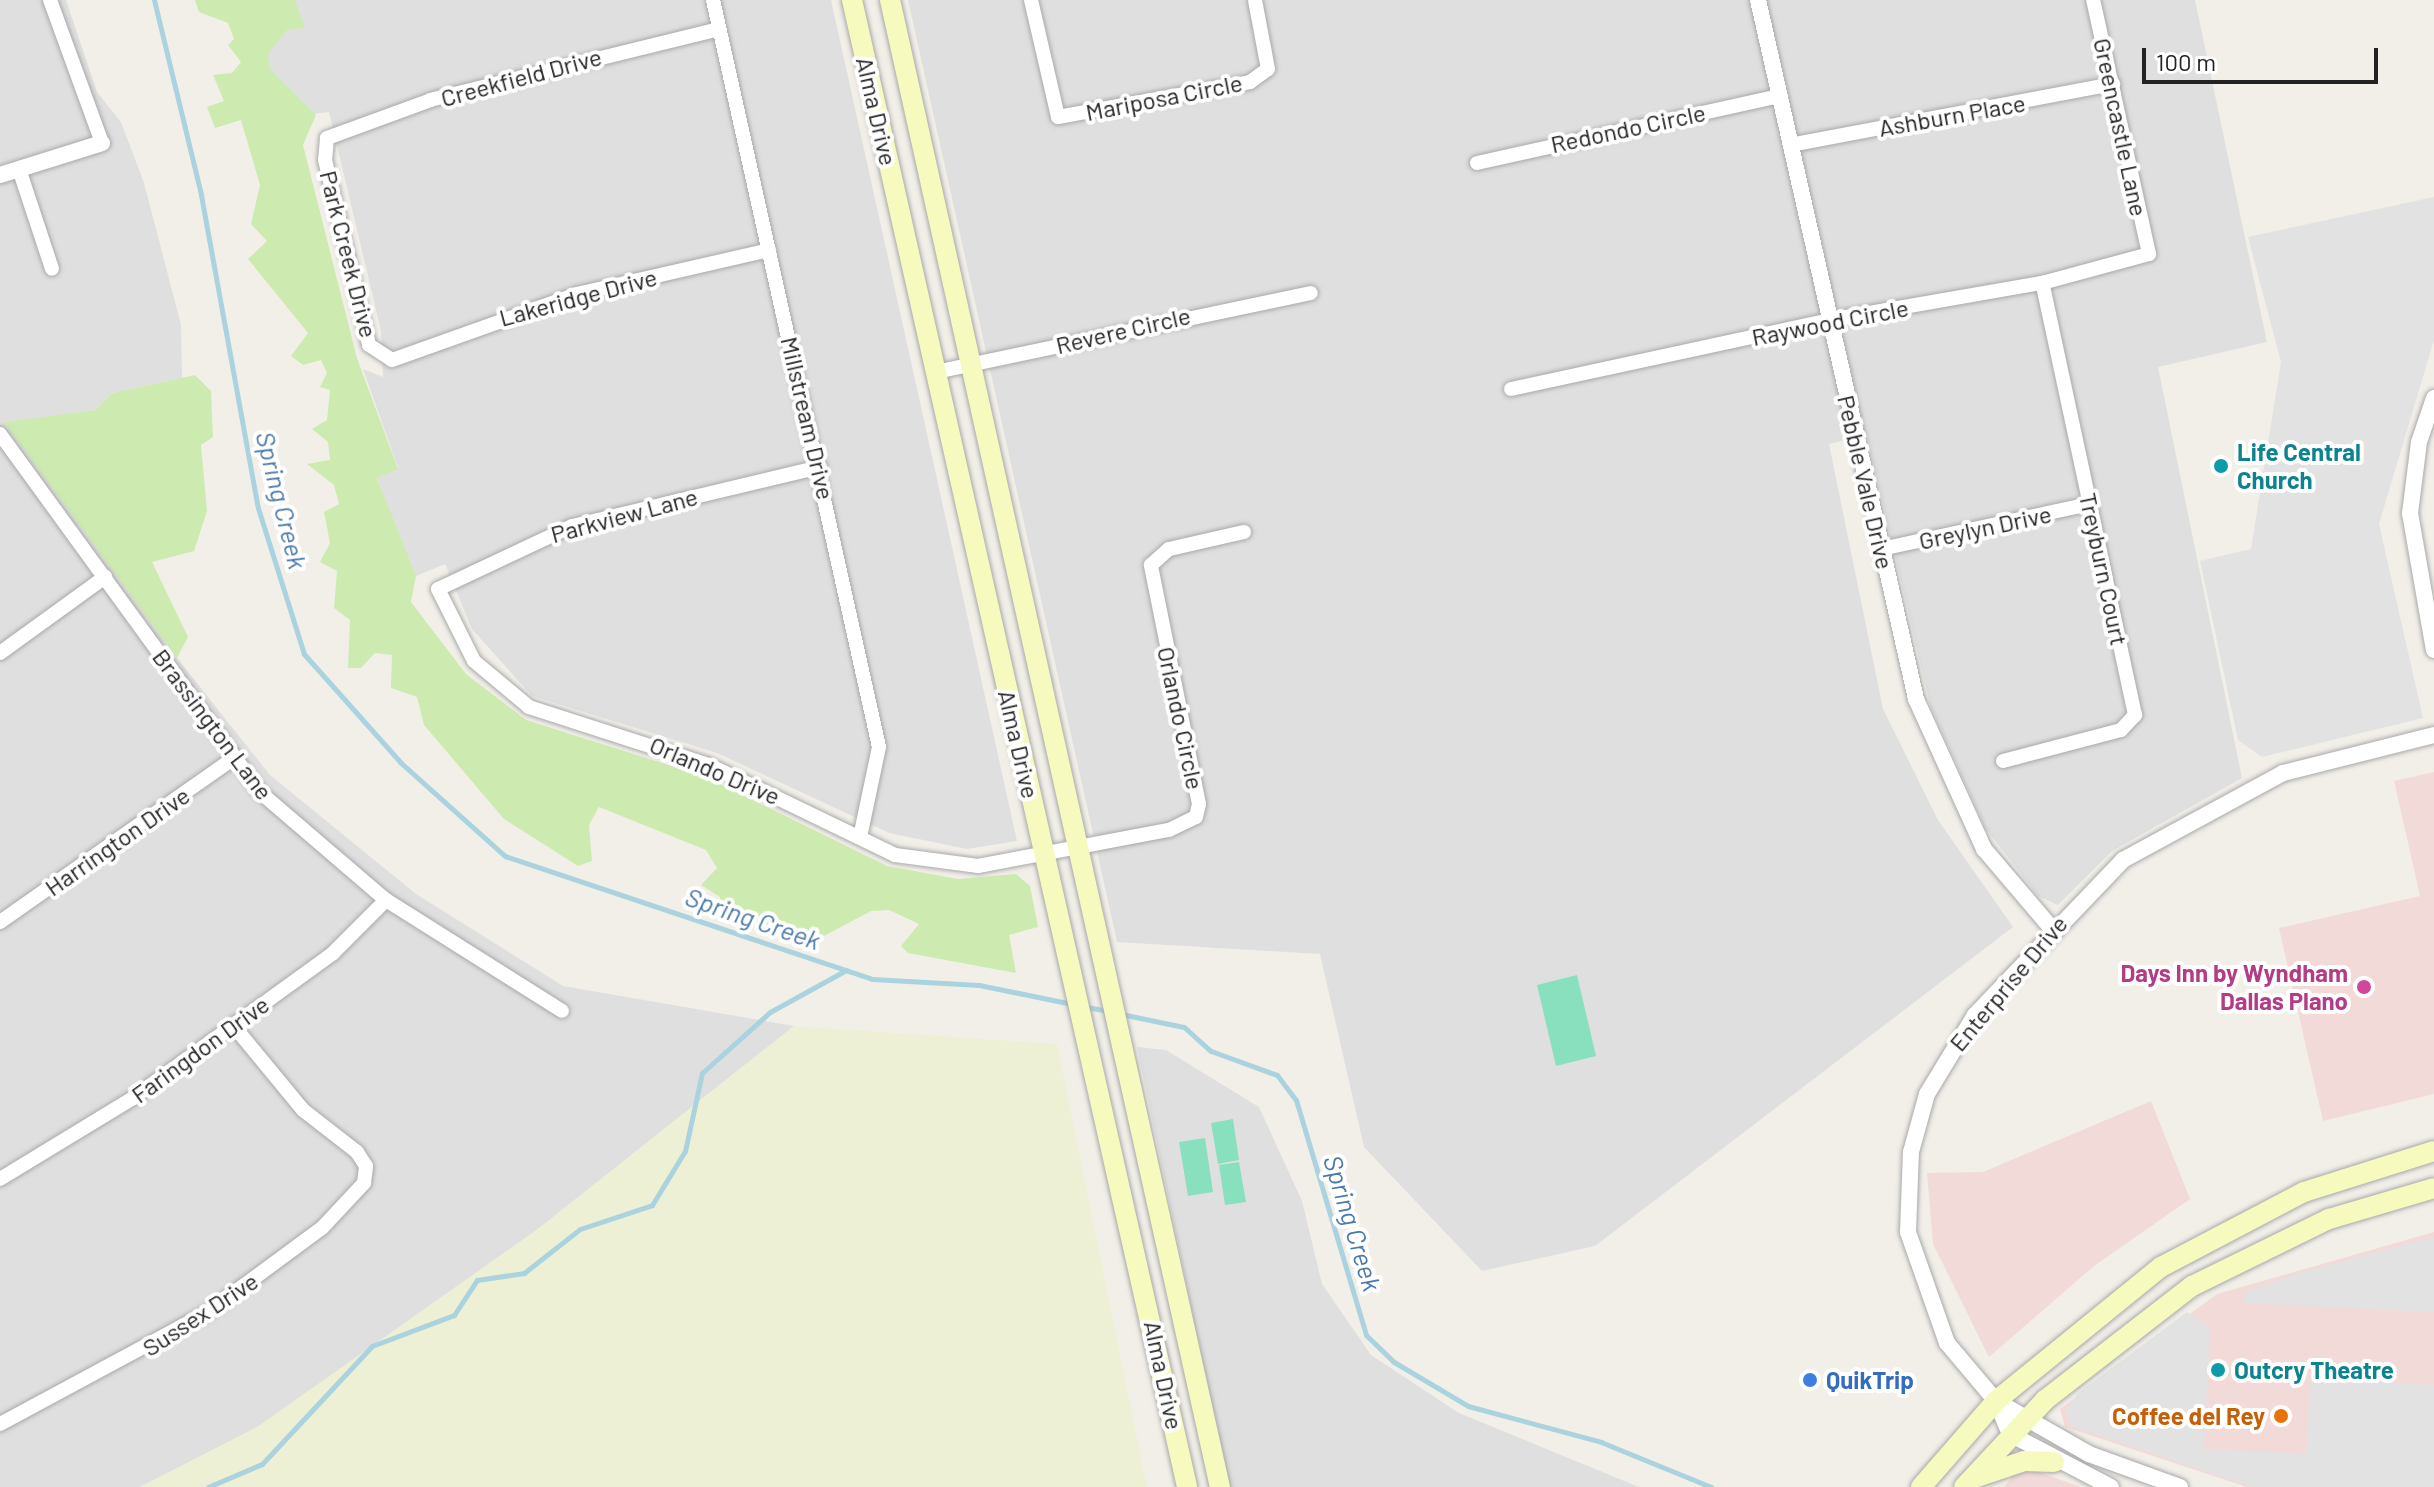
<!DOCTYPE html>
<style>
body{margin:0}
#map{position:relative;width:2434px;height:1487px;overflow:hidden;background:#f2efe9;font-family:Barlow,sans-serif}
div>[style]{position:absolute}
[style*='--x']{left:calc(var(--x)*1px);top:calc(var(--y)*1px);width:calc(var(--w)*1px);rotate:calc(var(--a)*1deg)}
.residential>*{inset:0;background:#e0dfdf}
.commercial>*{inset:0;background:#f2dad9}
.farmland>*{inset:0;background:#eef0d5}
.grass>*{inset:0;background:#cdebb0}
.pitch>*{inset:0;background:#88e0be}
.parking>*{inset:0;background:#e2e2e2}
.stream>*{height:5px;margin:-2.5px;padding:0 2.5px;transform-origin:2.5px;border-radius:2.5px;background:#aad3df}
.roads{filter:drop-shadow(0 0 2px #a9a9a9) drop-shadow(0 0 2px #a9a9a9)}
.minor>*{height:14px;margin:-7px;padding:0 7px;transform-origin:7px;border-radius:7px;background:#fff}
.tertiary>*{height:16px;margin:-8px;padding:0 8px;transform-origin:8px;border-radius:8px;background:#fff}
.secondary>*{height:20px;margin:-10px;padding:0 10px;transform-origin:10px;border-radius:10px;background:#f7fabf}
.dots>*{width:22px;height:22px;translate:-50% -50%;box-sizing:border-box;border:4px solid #fff;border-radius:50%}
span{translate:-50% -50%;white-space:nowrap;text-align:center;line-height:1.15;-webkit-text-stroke:8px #fff;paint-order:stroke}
.street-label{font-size:24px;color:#222}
.culture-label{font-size:24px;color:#0d838f;font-weight:700}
.left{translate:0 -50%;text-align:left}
.hotel-label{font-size:24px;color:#b23c85;font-weight:700}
.right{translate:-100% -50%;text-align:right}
.shop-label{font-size:24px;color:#366cbe;font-weight:700}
.food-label{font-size:24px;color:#c56008;font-weight:700}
.water-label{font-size:26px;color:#4a7aab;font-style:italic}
.scale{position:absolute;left:2142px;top:48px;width:236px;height:36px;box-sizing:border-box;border:4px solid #222;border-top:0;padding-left:10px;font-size:24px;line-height:28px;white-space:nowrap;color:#222;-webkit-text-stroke:6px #fff;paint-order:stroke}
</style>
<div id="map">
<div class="residential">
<i style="clip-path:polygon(0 0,66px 0,97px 92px,121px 122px,144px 183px,181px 325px,182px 378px,112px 393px,95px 410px,5px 423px,177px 658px,270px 775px,416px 894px,563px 986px,794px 1026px,538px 1229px,257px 1428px,140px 1487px,0 1487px)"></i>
<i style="clip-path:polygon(287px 0,831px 0,1017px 841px,967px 849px,889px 833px,717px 753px,532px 696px,472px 629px,445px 564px,416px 576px,410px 570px,377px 477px,398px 468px,363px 369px,383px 377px,381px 331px,329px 112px,304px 115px,263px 74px,263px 38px)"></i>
<i style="clip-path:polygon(908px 0,2195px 0,2267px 342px,2158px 367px,2242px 778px,2112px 851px,2058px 905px,2038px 896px,1986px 829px,1930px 705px,1867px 435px,1829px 444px,1883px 709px,1938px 820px,2013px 927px,1595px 1246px,1482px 1271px,1364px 1147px,1320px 954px,1117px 942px)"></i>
<i style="clip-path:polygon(1137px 1047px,1166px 1050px,1259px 1107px,1302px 1201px,1322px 1284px,1371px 1355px,1459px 1413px,1639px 1487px,1229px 1487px)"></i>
</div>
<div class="commercial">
<i style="clip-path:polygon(2434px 772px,2434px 1094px,2323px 1121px,2279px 928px,2420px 896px,2394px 781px)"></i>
<i style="clip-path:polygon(2151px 1101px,2190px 1199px,2094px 1266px,1989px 1357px,1933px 1244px,1927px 1173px,1983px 1172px)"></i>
<i style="clip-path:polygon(2434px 1232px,2434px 1487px,2247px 1487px,2065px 1427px,2060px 1409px,2217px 1294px)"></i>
<i style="clip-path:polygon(2021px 1466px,2081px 1487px,2004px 1487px)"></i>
</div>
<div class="farmland">
<i style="clip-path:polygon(794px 1026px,1057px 1044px,1147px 1487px,140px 1487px,257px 1427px,538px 1229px)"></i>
</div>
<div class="grass">
<i style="clip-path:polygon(195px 0,295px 0,305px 28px,288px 29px,268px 54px,270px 69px,316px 115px,303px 145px,357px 358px,398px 469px,377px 478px,416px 576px,411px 602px,466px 674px,526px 720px,706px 777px,887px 866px,958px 879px,1016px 874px,1030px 886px,1038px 927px,1009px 935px,1016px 973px,908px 953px,901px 946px,919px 924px,889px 910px,871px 911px,822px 937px,798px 931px,791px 942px,778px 938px,777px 929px,719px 911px,720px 897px,701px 885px,717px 868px,706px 850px,599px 807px,589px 825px,592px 861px,578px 866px,504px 819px,424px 725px,417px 697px,391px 688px,392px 655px,375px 653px,361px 668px,348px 668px,350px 620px,334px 608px,337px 571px,320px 562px,330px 543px,324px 512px,339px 504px,334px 485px,307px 464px,330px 460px,328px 442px,312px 429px,327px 420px,330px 390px,320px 387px,327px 373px,321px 360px,303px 365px,291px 356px,308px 333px,248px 259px,267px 241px,251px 224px,260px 185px,241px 120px,215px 128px,207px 107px,224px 101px,213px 75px,232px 73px,241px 62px,228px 45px,234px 39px,228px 23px,199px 12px)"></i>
<i style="clip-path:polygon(195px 375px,211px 391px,213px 437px,201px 445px,207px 511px,194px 551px,152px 562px,188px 637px,177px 658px,4px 422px,95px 410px,112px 393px)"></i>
</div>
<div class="pitch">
<i style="clip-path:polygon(1577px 975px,1596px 1056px,1556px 1066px,1537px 985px)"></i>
<i style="clip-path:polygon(1233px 1119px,1239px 1160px,1218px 1164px,1211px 1123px)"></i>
<i style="clip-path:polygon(1205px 1138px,1213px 1192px,1188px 1196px,1179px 1142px)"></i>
<i style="clip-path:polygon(1239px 1162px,1246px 1202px,1225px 1205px,1219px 1165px)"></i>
</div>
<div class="parking">
<i style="clip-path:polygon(2434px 197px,2434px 340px,2379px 524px,2423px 718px,2262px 757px,2238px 740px,2200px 561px,2251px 549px,2281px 362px,2248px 237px)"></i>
<i style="clip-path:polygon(2434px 1237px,2434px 1312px,2243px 1303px,2246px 1292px,2292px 1275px)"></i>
<i style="clip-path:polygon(2187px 1312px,2210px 1327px,2204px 1449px,2306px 1454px,2311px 1378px,2434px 1385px,2434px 1487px,2252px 1487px,2072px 1426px,2066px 1411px,2078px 1393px)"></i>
</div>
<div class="stream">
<i style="--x:154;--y:0;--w:201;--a:76.4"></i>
<i style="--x:201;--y:195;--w:318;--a:79.7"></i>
<i style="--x:258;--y:508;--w:153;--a:72.5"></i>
<i style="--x:304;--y:654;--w:146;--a:48.3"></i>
<i style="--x:401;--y:763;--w:140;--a:41.8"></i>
<i style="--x:505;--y:856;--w:387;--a:18.5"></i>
<i style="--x:872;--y:979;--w:107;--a:3.2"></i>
<i style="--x:979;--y:985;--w:95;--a:11.5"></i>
<i style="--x:1086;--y:1007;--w:22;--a:10"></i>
<i style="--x:1121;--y:1014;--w:64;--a:11.7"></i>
<i style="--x:1184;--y:1027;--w:36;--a:42"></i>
<i style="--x:1211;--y:1051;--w:70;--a:20"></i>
<i style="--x:1277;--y:1075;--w:31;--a:53"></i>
<i style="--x:1296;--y:1100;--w:245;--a:73.4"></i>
<i style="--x:1366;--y:1335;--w:39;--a:44"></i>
<i style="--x:1394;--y:1362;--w:86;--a:30.7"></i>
<i style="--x:1468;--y:1406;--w:138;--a:15.1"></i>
<i style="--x:1601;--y:1442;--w:119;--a:22.2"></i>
<i style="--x:208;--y:1487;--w:59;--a:-23.1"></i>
<i style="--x:262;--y:1464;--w:161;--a:-47"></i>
<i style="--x:372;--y:1346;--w:88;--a:-20.7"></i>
<i style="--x:454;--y:1315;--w:42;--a:-56.7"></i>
<i style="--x:477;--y:1280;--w:48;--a:-8.5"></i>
<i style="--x:524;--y:1273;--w:71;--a:-38.2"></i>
<i style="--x:580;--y:1229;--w:76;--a:-18.4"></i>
<i style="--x:652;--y:1205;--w:63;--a:-58.6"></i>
<i style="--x:685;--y:1151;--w:80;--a:-77.7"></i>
<i style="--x:702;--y:1073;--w:91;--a:-41.9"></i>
<i style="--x:770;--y:1012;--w:87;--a:-28.9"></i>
</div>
<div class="roads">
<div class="minor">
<i style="--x:50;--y:0;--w:152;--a:70"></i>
<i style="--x:713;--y:0;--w:765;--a:77.47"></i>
<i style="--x:879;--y:747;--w:92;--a:101.9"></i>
<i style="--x:1031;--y:0;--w:120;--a:77"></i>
<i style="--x:1058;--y:117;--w:195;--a:-10.3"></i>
<i style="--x:1250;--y:82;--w:22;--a:-36"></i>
<i style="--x:1268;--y:69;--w:70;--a:-100.7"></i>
<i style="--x:719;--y:29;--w:297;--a:166.2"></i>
<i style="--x:431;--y:100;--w:111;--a:159.9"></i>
<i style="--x:327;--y:138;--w:22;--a:95"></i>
<i style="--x:325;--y:160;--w:190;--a:76.6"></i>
<i style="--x:369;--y:345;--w:27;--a:33"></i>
<i style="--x:392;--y:360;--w:196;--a:-19.6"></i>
<i style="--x:577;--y:294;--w:197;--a:-12.9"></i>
<i style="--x:1790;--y:145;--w:329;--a:-10.7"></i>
<i style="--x:1477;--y:163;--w:309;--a:-12.5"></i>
<i style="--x:19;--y:169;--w:105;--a:71.7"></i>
<i style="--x:936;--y:372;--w:383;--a:-11.9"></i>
<i style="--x:1511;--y:389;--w:325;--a:-12.2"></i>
<i style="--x:1829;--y:320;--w:216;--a:-9.9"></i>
<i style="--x:2042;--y:283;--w:111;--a:-15.2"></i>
<i style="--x:2149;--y:254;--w:260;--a:-102.4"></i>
<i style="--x:0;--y:434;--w:444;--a:54"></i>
<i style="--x:261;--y:793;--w:165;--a:40.6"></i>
<i style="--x:386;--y:900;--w:208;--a:32.2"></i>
<i style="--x:820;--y:467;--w:255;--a:166.6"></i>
<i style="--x:572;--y:526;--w:148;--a:154.8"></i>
<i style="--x:438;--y:589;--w:80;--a:63.4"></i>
<i style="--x:474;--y:661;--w:72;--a:39.9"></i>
<i style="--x:529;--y:707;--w:189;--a:17.9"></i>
<i style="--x:709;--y:765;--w:207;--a:25.8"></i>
<i style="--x:895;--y:855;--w:84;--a:7.5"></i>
<i style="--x:978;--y:866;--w:194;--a:-10.7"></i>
<i style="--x:1169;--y:830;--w:30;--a:-26"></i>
<i style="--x:1196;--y:817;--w:13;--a:-77"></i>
<i style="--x:1199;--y:804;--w:244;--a:-101.4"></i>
<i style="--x:1151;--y:565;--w:24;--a:-42"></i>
<i style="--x:1169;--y:549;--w:77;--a:-12.8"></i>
<i style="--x:1881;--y:549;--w:214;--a:-12.2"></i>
<i style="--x:0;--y:653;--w:130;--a:-35.9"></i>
<i style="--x:2003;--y:761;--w:122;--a:-14.7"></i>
<i style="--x:2121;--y:730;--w:21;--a:-47"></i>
<i style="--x:2135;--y:715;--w:442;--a:-102.1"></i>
<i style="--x:0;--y:922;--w:284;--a:-35"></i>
<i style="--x:0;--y:1179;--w:156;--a:-31.3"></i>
<i style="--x:133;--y:1098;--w:247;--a:-35.9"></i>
<i style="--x:333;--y:953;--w:75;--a:-45"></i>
<i style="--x:0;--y:1424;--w:236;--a:-28.3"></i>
<i style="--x:208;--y:1312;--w:142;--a:-36.4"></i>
<i style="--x:322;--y:1228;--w:62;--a:-47"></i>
<i style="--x:364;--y:1183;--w:17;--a:-83"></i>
<i style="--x:366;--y:1166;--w:17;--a:-123"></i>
<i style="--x:357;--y:1152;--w:68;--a:-142.1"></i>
<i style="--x:303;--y:1110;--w:110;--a:-129.5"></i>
</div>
<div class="tertiary">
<i style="--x:1758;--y:0;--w:717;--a:77.26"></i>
<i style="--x:1916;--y:699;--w:165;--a:65.6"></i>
<i style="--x:1984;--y:849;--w:105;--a:49.6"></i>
<i style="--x:0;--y:175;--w:107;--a:-17.4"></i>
<i style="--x:2434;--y:398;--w:46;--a:108.8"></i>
<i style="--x:2419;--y:442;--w:72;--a:97.2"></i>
<i style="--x:2410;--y:513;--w:139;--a:80.1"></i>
<i style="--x:1996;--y:1401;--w:36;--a:67"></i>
<i style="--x:2010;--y:1434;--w:114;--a:27.7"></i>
<i style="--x:2180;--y:1487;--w:97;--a:-160.1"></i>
<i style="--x:2089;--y:1454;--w:107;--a:-150.3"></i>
<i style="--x:1996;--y:1401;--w:76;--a:-130.2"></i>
<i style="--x:1947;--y:1343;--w:118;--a:-109.4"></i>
<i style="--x:1908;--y:1232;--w:80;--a:-87.9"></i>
<i style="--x:1911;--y:1152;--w:60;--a:-74.6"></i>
<i style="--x:1927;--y:1094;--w:92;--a:-58.7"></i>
<i style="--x:1975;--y:1015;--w:214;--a:-46.3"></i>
<i style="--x:2123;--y:860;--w:182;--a:-28.5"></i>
<i style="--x:2283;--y:773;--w:156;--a:-14.1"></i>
</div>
<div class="secondary">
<i style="--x:852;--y:0;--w:1524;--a:77.3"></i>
<i style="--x:890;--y:0;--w:1523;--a:77.49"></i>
<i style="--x:1974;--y:1478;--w:53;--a:-18.8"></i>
<i style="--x:2024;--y:1461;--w:30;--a:2"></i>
<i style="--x:1921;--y:1487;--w:114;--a:-48.9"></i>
<i style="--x:1996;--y:1401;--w:213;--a:-39.1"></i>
<i style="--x:2161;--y:1267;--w:161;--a:-27.7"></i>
<i style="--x:2304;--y:1192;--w:136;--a:-17.5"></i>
<i style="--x:1964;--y:1487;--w:119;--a:-47"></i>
<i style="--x:2045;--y:1400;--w:186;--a:-37.8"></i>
<i style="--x:2192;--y:1286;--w:153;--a:-26.1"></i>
<i style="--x:2329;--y:1219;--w:109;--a:-16.4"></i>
</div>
</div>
<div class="dots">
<i style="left:2221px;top:466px;background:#0f9aa8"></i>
<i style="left:2364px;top:987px;background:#d1479c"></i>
<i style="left:2218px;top:1370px;background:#0f9aa8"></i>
<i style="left:1810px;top:1380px;background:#3f7fe0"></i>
<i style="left:2281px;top:1416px;background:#e8710a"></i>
</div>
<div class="street-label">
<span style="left:521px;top:77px;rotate:-15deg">Creekfield Drive</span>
<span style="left:1164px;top:97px;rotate:-11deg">Mariposa Circle</span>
<span style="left:877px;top:111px;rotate:77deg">Alma Drive</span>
<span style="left:1952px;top:115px;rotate:-10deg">Ashburn Place</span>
<span style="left:2121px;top:127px;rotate:78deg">Greencastle Lane</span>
<span style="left:1628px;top:128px;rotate:-12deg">Redondo Circle</span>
<span style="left:349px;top:254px;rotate:76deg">Park Creek Drive</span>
<span style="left:578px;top:297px;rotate:-15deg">Lakeridge Drive</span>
<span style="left:1830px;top:322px;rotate:-11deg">Raywood Circle</span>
<span style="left:1123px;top:330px;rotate:-13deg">Revere Circle</span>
<span style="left:808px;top:418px;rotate:77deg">Millstream Drive</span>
<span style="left:1866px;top:482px;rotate:77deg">Pebble Vale Drive</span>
<span style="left:624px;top:515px;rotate:-15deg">Parkview Lane</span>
<span style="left:1985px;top:527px;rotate:-12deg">Greylyn Drive</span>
<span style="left:2104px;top:569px;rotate:78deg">Treyburn Court</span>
<span style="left:1181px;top:718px;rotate:78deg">Orlando Circle</span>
<span style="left:213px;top:724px;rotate:53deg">Brassington Lane</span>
<span style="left:1019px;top:744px;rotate:77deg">Alma Drive</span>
<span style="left:715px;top:770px;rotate:23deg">Orlando Drive</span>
<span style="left:117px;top:841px;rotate:-35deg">Harrington Drive</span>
<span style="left:2008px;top:983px;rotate:-50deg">Enterprise Drive</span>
<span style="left:200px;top:1049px;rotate:-36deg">Faringdon Drive</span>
<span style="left:200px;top:1314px;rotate:-33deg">Sussex Drive</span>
<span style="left:1164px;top:1375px;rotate:78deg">Alma Drive</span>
</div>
<div class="culture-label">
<span class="left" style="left:2237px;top:466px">Life Central<br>Church</span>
<span class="left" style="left:2234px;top:1370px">Outcry Theatre</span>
</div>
<div class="hotel-label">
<span class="right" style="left:2348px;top:987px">Days Inn by Wyndham<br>Dallas Plano</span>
</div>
<div class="shop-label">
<span class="left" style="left:1826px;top:1380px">QuikTrip</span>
</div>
<div class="food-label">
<span class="right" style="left:2265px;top:1416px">Coffee del Rey</span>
</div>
<div class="water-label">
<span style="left:282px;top:500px;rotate:76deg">Spring Creek</span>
<span style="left:753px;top:918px;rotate:19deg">Spring Creek</span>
<span style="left:1353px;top:1223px;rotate:73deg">Spring Creek</span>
</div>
<div class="scale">100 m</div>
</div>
